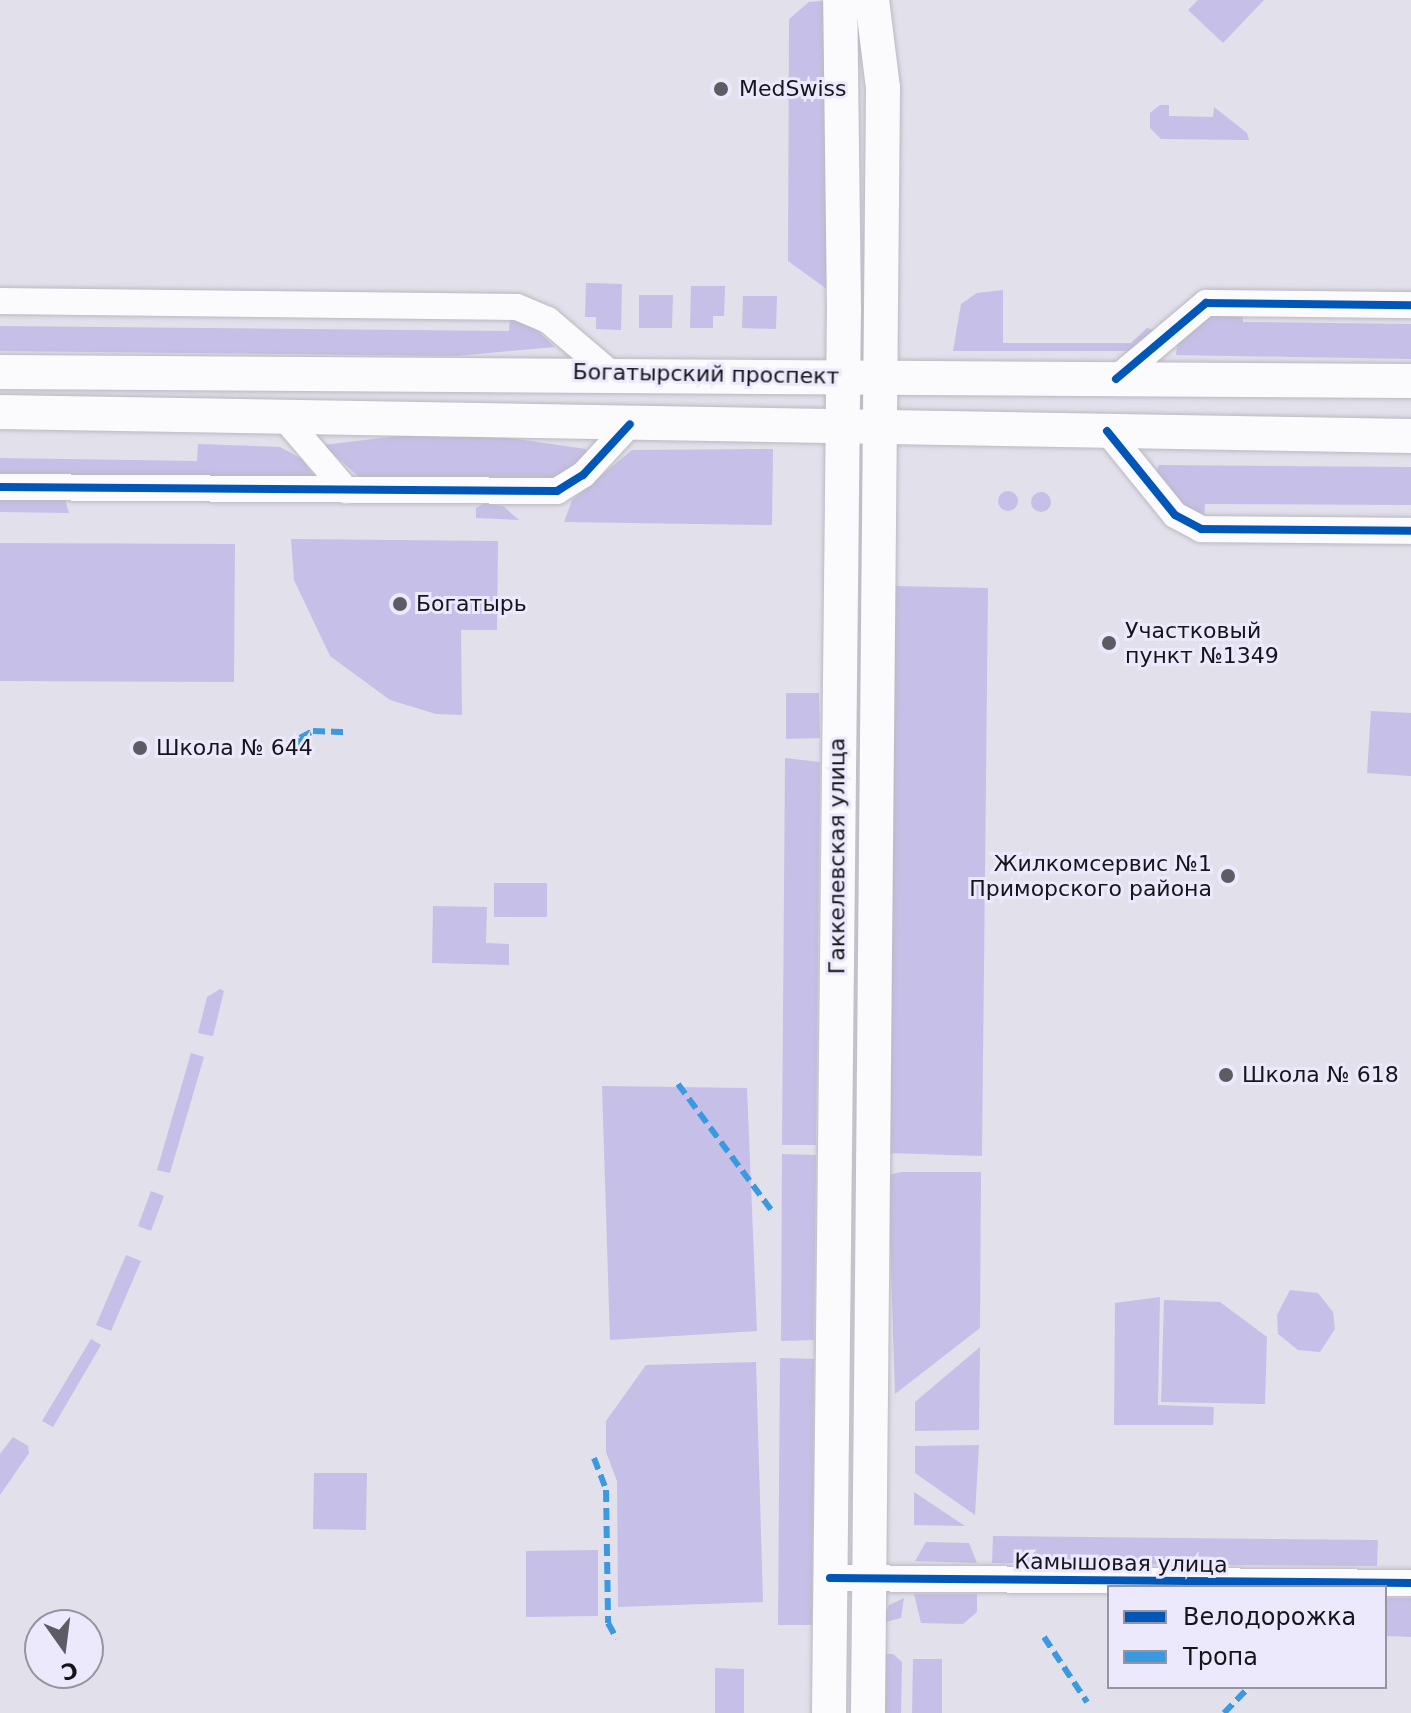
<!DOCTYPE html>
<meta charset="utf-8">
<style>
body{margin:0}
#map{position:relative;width:1411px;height:1713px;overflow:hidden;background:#e2e0eb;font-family:"DejaVu Sans",sans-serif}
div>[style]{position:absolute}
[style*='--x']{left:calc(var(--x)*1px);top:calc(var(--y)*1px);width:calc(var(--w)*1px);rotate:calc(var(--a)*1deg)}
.green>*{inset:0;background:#c6bfe7}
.round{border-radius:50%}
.roads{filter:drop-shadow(0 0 2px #bab9c1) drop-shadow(0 0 2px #bab9c1)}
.minor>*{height:26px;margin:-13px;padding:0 13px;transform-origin:13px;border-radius:13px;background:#fbfafc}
.major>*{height:34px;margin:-17px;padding:0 17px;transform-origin:17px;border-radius:17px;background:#fbfafc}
.quiet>*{height:6px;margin-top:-3px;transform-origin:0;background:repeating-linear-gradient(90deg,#3b9adf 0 12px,transparent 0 18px)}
.cycleway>*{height:8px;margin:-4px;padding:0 4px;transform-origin:4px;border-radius:4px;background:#0057b8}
.dots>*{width:22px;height:22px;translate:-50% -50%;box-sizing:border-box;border:4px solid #ece9fc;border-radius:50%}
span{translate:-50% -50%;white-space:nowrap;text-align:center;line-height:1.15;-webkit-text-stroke:6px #ece9fc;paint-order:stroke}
.poi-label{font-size:22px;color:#16151b}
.left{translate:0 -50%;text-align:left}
.right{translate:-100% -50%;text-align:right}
.street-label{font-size:22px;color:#16151b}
.legend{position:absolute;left:1107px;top:1585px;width:280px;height:104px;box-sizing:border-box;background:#ece9fc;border:2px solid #9694a2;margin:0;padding:10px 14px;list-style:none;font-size:24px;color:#16151b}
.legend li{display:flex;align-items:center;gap:16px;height:40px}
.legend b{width:40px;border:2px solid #9694a2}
.north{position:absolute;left:24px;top:1609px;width:80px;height:80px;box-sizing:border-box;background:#ece9fc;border:2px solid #9694a2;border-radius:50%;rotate:166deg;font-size:22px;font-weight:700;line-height:32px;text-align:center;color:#16151b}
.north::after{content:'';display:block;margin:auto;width:28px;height:36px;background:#5d5c64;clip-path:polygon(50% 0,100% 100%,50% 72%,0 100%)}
</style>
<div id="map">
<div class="green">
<i style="clip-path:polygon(1198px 0,1264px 0,1223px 43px,1188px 10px)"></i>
<i style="clip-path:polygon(821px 1px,831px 11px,828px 290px,788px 261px,789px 19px,809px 2px)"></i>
<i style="clip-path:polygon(1160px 105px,1169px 105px,1169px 116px,1213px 117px,1214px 107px,1247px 133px,1249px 140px,1161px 139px,1150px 128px,1150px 113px)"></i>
<i style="clip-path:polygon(586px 283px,622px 284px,621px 330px,596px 329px,596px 317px,585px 317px)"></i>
<i style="clip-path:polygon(691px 286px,725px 286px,724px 316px,713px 316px,713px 328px,690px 328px)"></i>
<i style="clip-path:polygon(1003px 290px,1003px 343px,1131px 343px,1147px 328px,1157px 331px,1131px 351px,953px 351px,961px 304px,977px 293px)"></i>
<i style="clip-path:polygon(639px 295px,673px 295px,672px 328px,639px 328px)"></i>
<i style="clip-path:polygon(743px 296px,777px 296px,776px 329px,742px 328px)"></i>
<i style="clip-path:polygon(1242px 310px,1243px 322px,1411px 324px,1411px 359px,1176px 355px,1178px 339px,1205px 316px)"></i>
<i style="clip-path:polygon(510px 317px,526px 320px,555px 347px,456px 356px,0 351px,0 326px,509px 331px)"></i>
<i style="clip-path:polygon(406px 435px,490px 435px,586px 449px,588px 454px,559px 478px,359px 477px,323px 445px)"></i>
<i style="clip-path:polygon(198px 444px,280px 447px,302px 459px,315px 478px,0 477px,0 458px,197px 461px)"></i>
<i style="clip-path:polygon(773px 449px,772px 525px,564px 522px,572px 500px,632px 450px)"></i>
<i style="clip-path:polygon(1159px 465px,1411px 467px,1411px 505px,1205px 504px,1204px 519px,1194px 518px,1155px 475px)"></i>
<i class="round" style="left:998px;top:491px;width:20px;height:20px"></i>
<i class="round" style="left:1031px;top:492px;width:20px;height:20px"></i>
<i style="clip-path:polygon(0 499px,65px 499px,69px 513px,0 512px)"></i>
<i style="clip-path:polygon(485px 503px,503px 506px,519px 520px,476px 518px,476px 508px)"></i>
<i style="clip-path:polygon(291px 539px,498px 541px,497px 630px,461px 630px,462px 715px,436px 714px,390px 700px,330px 656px,294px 580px)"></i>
<i style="clip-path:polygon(0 543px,235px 544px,234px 682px,0 681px)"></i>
<i style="clip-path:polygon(894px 586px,988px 588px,982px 1156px,888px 1153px)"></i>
<i style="clip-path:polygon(786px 693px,819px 693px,820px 738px,786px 739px)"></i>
<i style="clip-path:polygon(1371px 711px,1411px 713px,1411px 776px,1367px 773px)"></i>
<i style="clip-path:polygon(785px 758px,820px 762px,816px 1145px,782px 1145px)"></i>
<i style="clip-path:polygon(494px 883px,547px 883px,547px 917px,494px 917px)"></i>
<i style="clip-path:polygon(433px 906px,487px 907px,486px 943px,509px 944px,509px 965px,432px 963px)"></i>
<i style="clip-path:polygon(220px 989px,224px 991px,213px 1036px,198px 1033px,207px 997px)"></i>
<i style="clip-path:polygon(191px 1053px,204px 1057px,170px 1173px,157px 1170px)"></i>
<i style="clip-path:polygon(602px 1086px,747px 1088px,757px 1331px,610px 1340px)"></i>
<i style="clip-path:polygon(782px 1154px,816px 1155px,814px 1340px,781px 1341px)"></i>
<i style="clip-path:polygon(902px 1172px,981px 1172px,980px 1328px,895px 1394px,888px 1175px)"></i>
<i style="clip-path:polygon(151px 1191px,164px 1196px,151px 1231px,138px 1226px)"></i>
<i style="clip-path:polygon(126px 1255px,141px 1261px,111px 1331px,96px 1325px)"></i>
<i style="clip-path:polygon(1290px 1290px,1318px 1293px,1333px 1312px,1335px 1329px,1320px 1352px,1298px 1350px,1278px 1334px,1277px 1315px)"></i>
<i style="clip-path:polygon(1160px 1297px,1158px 1405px,1214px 1407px,1213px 1425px,1114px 1425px,1115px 1303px)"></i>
<i style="clip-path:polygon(1164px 1300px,1220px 1302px,1267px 1337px,1265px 1404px,1161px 1402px)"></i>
<i style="clip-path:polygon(91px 1339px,101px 1345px,53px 1427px,42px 1421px)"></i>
<i style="clip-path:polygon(980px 1347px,979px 1430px,915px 1431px,915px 1402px)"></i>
<i style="clip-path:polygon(780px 1358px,814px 1359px,812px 1625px,778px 1625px)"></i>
<i style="clip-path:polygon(756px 1362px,763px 1602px,618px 1607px,617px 1481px,606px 1452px,606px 1421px,646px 1365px)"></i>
<i style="clip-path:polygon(13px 1437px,28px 1446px,29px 1453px,0 1495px,0 1454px)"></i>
<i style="clip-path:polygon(979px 1445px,975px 1515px,915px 1473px,915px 1446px)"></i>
<i style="clip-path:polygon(314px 1473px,367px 1473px,366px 1530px,313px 1529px)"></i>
<i style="clip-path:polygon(914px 1492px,965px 1526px,914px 1525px)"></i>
<i style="clip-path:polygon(993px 1536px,1378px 1540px,1377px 1566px,992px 1563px)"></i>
<i style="clip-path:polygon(926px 1542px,969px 1543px,977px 1563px,915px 1561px)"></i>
<i style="clip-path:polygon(598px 1550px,598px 1616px,526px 1617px,526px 1551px)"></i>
<i style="clip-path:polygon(914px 1594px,977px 1594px,977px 1612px,963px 1624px,921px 1623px)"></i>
<i style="clip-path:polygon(904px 1598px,901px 1618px,882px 1623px,889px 1605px)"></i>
<i style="clip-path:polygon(1385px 1598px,1411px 1598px,1411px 1637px,1385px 1636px)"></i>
<i style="clip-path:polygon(880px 1654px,893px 1654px,902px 1662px,901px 1713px,880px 1713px)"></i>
<i style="clip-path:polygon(913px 1659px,942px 1659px,942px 1713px,912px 1713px)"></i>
<i style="clip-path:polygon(715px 1668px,744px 1669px,744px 1713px,715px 1713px)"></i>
</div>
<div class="roads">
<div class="minor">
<i style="--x:0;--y:301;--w:517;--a:0.66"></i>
<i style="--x:517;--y:307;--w:34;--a:23"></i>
<i style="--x:548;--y:320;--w:80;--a:40.4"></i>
<i style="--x:1116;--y:379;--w:118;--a:-40.2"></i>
<i style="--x:1206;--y:303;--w:205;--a:0.6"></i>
<i style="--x:282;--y:415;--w:99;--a:49.5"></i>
<i style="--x:1107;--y:431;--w:108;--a:51"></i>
<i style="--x:1175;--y:515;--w:30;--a:28"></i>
<i style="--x:1201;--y:529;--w:210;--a:0.5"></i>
<i style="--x:0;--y:487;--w:557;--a:0.41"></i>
<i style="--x:557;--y:491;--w:31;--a:-32"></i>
<i style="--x:583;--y:475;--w:69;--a:-47.3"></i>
<i style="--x:830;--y:1578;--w:581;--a:0.49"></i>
</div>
<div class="major">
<i style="--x:0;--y:372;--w:1411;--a:0.37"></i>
<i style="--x:0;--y:412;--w:1411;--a:0.97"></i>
<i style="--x:829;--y:1713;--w:1401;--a:-89.39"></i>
<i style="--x:844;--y:312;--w:312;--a:-90.7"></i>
<i style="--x:868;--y:1713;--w:1625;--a:-89.47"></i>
<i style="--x:883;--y:88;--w:89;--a:-97.1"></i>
</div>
</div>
<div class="quiet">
<i style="--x:298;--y:750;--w:12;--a:-81"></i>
<i style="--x:300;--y:738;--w:15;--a:-28"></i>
<i style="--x:313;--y:731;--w:34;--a:2"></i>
<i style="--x:678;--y:1084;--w:158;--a:53.5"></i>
<i style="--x:594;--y:1458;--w:34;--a:69"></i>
<i style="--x:606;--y:1490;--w:133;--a:89.1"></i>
<i style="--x:608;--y:1623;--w:18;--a:61"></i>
<i style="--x:1044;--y:1637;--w:78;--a:56.5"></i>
<i style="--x:1224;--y:1713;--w:36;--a:-46"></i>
</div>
<div class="cycleway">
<i style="--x:1116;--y:379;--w:118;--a:-40.2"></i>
<i style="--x:1206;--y:303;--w:205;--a:0.6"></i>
<i style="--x:1107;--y:431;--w:108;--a:51"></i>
<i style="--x:1175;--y:515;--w:30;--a:28"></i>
<i style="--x:1201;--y:529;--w:210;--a:0.5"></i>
<i style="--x:0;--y:487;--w:557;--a:0.41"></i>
<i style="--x:557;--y:491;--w:31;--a:-32"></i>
<i style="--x:583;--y:475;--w:69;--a:-47.3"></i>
<i style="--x:830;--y:1578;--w:581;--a:0.49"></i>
</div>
<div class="dots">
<i style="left:721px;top:89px;background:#5d5c64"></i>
<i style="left:400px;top:604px;background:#5d5c64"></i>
<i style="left:1109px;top:643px;background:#5d5c64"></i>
<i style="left:140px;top:748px;background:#5d5c64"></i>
<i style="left:1228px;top:876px;background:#5d5c64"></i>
<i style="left:1226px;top:1075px;background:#5d5c64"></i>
</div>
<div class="poi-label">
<span class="left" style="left:739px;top:89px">MedSwiss</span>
<span class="left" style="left:416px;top:604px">Богатырь</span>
<span class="left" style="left:1125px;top:643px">Участковый<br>пункт №1349</span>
<span class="left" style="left:156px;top:748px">Школа № 644</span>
<span class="right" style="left:1212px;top:876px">Жилкомсервис №1<br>Приморского района</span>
<span class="left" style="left:1242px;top:1075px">Школа № 618</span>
</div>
<div class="street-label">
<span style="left:706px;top:374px;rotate:1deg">Богатырский проспект</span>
<span style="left:837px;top:856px;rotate:-90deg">Гаккелевская улица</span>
<span style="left:1121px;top:1563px;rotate:1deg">Камышовая улица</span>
</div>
<ul class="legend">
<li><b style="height:10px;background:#0057b8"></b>Велодорожка</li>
<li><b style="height:10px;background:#3b9adf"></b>Тропа</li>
</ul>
<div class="north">С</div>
</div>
